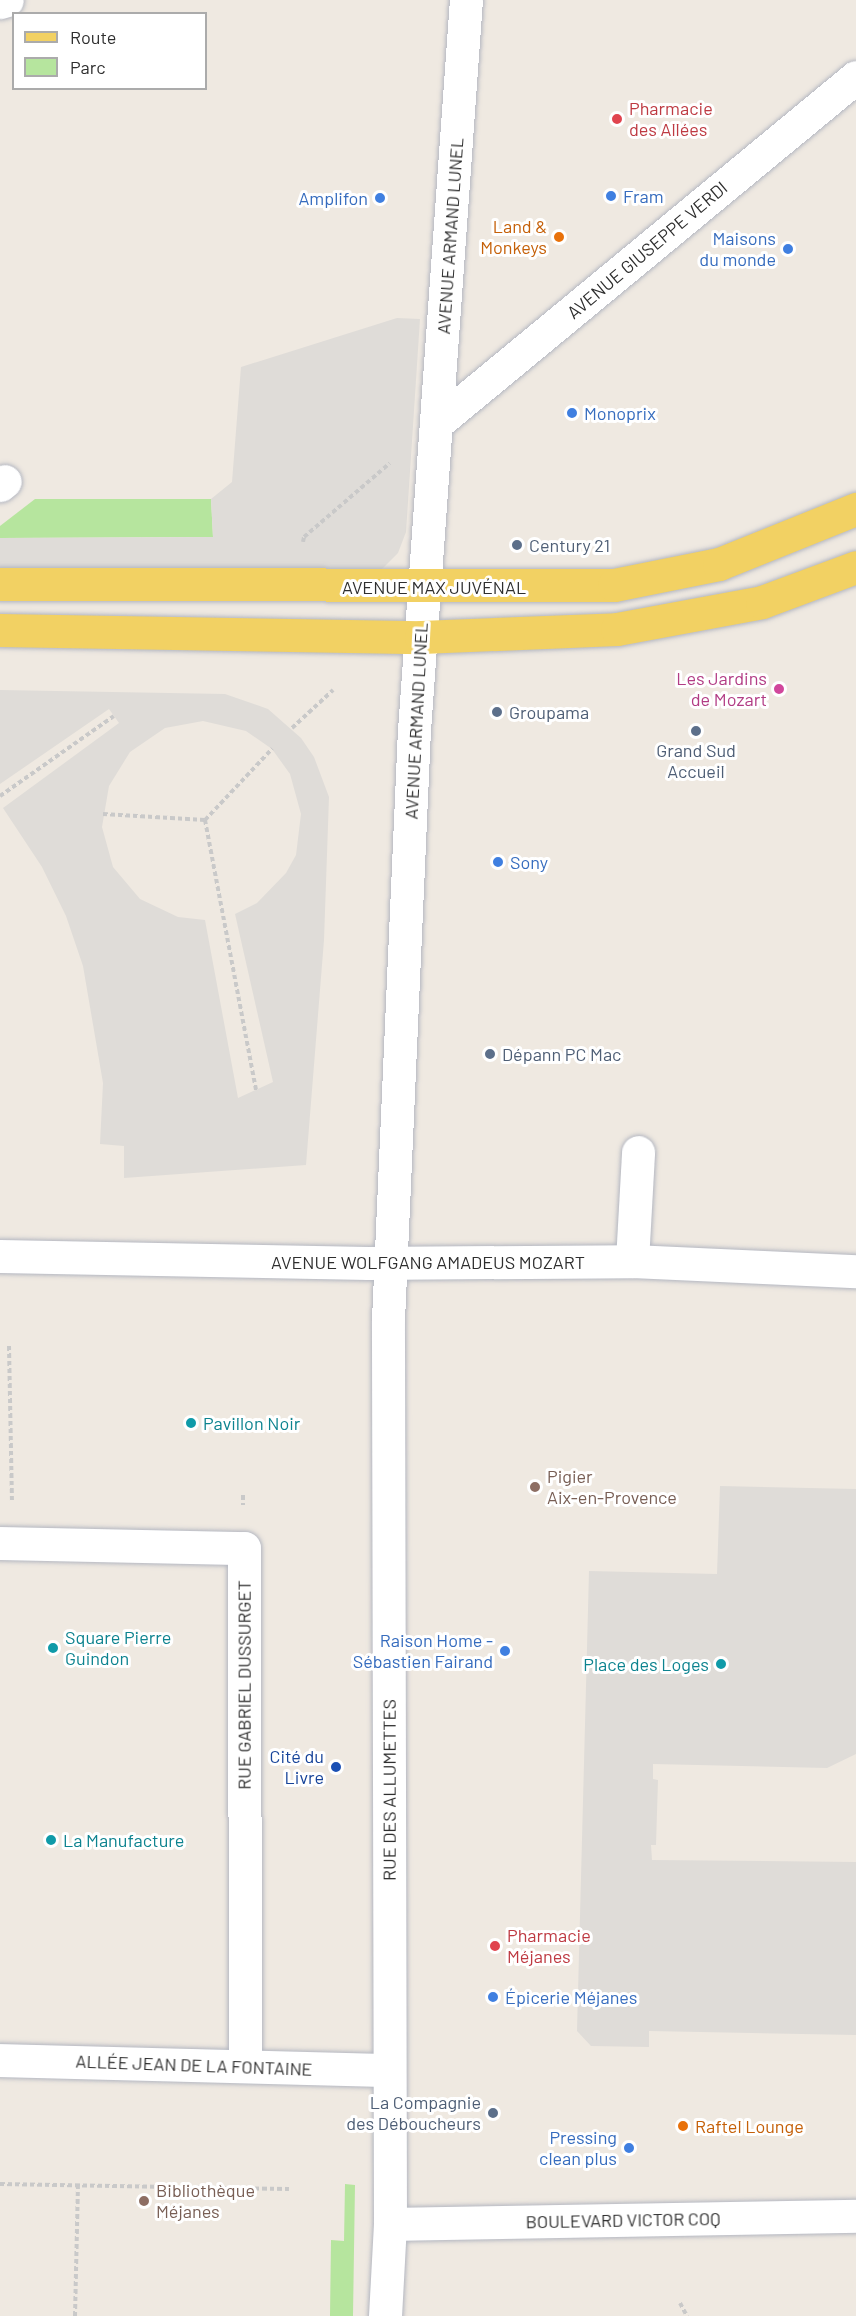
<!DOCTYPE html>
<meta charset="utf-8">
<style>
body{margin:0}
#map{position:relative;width:856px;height:2316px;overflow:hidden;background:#efe9e1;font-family:Barlow,sans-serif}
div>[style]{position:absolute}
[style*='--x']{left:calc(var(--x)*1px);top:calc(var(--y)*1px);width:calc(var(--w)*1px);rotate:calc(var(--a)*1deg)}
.green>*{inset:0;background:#b6e59e}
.plaza>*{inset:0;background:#dfdcd8}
.path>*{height:4px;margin-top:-2px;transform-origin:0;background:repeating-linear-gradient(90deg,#c9c9c9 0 4.5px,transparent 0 7.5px)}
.roads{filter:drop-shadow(0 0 2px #b4b7c1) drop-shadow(0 0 2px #b4b7c1)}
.minor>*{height:33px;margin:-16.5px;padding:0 16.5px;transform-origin:16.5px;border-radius:16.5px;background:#fff}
.major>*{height:33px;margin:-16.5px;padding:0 16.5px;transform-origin:16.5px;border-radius:16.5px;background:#f2d163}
.dots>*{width:16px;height:16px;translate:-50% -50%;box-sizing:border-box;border:3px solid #fff;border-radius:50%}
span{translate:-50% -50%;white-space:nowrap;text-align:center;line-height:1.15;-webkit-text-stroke:6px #fff;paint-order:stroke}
.health-label{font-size:18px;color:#be3a42}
.left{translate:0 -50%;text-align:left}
.shop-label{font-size:18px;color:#366cbe}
.right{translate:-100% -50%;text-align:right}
.food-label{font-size:18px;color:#c56008}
.street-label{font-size:18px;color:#2e2e2e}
.service-label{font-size:18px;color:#4e5e75}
.hotel-label{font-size:18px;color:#b23c85}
.culture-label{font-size:18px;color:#0d838f}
.education-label{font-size:18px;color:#785e54}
.transit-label{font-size:18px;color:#164399}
.legend{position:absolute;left:12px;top:12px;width:195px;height:78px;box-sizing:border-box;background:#fff;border:2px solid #ababab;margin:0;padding:8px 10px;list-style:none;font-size:18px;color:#2e2e2e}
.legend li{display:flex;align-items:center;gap:12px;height:30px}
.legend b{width:30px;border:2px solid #ababab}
</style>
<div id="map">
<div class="green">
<i style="clip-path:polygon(35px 499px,211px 499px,213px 537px,0 538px,0 526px)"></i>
<i style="clip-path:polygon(345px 2184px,355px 2185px,353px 2316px,330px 2316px,331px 2240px,344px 2241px)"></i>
</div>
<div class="plaza">
<i style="clip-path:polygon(397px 318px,420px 319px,406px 532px,398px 553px,383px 568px,374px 573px,0 570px,0 538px,213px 537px,211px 499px,232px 482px,241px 367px)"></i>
<i style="clip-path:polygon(evenodd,0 690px,225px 694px,268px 709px,301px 738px,314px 757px,329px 797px,324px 940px,306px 1165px,124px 1178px,124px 1146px,100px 1144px,103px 1083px,83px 966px,66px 916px,42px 867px,3px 808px,119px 723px,109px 709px,0 784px,0 690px,203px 721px,246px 731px,272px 749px,290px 774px,301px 814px,296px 855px,286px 873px,257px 903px,235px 914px,273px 1082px,238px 1098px,205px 920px,178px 917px,140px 899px,113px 867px,102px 827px,109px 786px,130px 752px,165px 728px,203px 721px)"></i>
<i style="clip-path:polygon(720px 1486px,856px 1489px,856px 1754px,827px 1768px,653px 1764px,653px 1779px,658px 1780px,656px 1845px,651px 1845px,652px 1860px,856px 1862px,856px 2035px,649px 2031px,649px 2047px,591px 2046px,577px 2031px,589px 1571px,717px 1574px)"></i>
</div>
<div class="path">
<i style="--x:303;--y:542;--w:5;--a:-79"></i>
<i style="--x:304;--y:537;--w:113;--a:-40.7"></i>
<i style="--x:292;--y:728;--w:56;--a:-42.8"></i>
<i style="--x:0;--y:796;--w:139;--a:-35.1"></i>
<i style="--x:103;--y:814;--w:102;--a:3.4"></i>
<i style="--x:205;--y:820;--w:98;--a:-46.7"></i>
<i style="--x:205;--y:820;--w:276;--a:79.3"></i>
<i style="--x:9;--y:1346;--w:156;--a:88.9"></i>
<i style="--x:243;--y:1495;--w:10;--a:90"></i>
<i style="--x:0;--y:2184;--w:289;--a:1"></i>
<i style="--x:680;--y:2303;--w:15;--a:62"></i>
<i style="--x:75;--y:2316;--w:131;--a:-88.7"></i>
</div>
<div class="roads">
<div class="minor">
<i style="--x:0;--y:2;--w:7;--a:-16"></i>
<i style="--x:437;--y:423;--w:543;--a:-39.55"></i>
<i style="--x:0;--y:485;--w:6;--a:-39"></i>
<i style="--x:0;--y:1256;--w:368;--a:1.1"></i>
<i style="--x:368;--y:1263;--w:264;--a:-0.4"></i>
<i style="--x:632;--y:1261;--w:224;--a:2.6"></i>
<i style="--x:632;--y:1261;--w:109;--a:-86.8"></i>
<i style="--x:0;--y:1543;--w:244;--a:1.2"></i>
<i style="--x:244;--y:1548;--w:517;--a:89.89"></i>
<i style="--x:0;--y:2060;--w:387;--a:1.5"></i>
<i style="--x:390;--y:2224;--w:466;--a:-1"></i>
<i style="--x:385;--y:2316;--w:92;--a:-86.9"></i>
<i style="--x:390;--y:2224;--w:904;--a:-90.13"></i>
<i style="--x:388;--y:1320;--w:591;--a:-87.48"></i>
<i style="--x:414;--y:730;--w:732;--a:-85.93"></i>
</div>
<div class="major">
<i style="--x:0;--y:584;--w:614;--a:0.09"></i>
<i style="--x:614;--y:585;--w:107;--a:-11.3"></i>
<i style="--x:719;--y:564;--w:148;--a:-21.9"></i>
<i style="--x:0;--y:630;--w:421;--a:1"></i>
<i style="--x:421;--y:637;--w:196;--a:-2.3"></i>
<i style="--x:617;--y:629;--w:147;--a:-10.5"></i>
<i style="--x:762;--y:602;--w:100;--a:-20.4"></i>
</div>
</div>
<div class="dots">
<i style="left:617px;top:119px;background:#e0444e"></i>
<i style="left:611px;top:196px;background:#3f7fe0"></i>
<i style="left:380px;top:198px;background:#3f7fe0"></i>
<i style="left:559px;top:237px;background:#e8710a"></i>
<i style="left:788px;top:249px;background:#3f7fe0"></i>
<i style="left:572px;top:413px;background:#3f7fe0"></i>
<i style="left:517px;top:545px;background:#5c6f8a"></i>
<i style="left:779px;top:689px;background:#d1479c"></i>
<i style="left:497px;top:712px;background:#5c6f8a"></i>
<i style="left:696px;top:731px;background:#5c6f8a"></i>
<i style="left:498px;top:862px;background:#3f7fe0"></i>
<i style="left:490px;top:1054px;background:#5c6f8a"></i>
<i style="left:191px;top:1423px;background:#0f9aa8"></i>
<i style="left:535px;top:1487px;background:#8d6e63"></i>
<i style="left:53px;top:1648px;background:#0f9aa8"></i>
<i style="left:505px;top:1651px;background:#3f7fe0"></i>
<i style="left:721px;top:1664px;background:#0f9aa8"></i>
<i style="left:336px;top:1767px;background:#1a4fb4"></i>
<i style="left:51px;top:1840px;background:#0f9aa8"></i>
<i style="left:495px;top:1946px;background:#e0444e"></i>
<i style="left:493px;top:1997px;background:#3f7fe0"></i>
<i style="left:493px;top:2113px;background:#5c6f8a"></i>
<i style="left:683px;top:2126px;background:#e8710a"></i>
<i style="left:629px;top:2148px;background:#3f7fe0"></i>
<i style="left:144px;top:2201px;background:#8d6e63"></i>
</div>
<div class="health-label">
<span class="left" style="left:629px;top:119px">Pharmacie<br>des Allées</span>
<span class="left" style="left:507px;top:1946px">Pharmacie<br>Méjanes</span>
</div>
<div class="shop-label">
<span class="left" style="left:623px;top:196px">Fram</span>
<span class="right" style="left:368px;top:198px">Amplifon</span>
<span class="right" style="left:776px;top:249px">Maisons<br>du monde</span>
<span class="left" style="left:584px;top:413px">Monoprix</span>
<span class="left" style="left:510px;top:862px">Sony</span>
<span class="right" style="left:493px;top:1651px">Raison Home -<br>Sébastien Fairand</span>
<span class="left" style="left:505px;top:1997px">Épicerie Méjanes</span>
<span class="right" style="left:617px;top:2148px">Pressing<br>clean plus</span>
</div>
<div class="food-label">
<span class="right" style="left:547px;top:237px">Land &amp;<br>Monkeys</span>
<span class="left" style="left:695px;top:2126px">Raftel Lounge</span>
</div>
<div class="street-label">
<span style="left:450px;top:236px;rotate:-86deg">AVENUE ARMAND LUNEL</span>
<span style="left:647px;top:250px;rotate:-40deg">AVENUE GIUSEPPE VERDI</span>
<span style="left:434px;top:587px">AVENUE MAX JUVÉNAL</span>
<span style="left:416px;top:721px;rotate:-87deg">AVENUE ARMAND LUNEL</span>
<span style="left:428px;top:1262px">AVENUE WOLFGANG AMADEUS MOZART</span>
<span style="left:244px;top:1685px;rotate:-90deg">RUE GABRIEL DUSSURGET</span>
<span style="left:389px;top:1790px;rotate:-90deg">RUE DES ALLUMETTES</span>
<span style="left:194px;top:2065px;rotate:2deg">ALLÉE JEAN DE LA FONTAINE</span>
<span style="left:623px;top:2220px;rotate:-1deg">BOULEVARD VICTOR COQ</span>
</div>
<div class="service-label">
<span class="left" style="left:529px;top:545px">Century 21</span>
<span class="left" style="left:509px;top:712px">Groupama</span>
<span style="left:696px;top:761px">Grand Sud<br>Accueil</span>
<span class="left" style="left:502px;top:1054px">Dépann PC Mac</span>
<span class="right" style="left:481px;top:2113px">La Compagnie<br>des Déboucheurs</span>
</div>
<div class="hotel-label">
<span class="right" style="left:767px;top:689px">Les Jardins<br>de Mozart</span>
</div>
<div class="culture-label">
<span class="left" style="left:203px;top:1423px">Pavillon Noir</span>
<span class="left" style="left:65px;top:1648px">Square Pierre<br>Guindon</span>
<span class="right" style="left:709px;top:1664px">Place des Loges</span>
<span class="left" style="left:63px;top:1840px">La Manufacture</span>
</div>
<div class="education-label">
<span class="left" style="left:547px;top:1487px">Pigier<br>Aix-en-Provence</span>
<span class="left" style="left:156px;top:2201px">Bibliothèque<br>Méjanes</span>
</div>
<div class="transit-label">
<span class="right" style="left:324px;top:1767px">Cité du<br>Livre</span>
</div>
<ul class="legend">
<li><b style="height:8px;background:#f2d163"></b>Route</li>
<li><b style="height:16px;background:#b6e59e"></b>Parc</li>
</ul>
</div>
